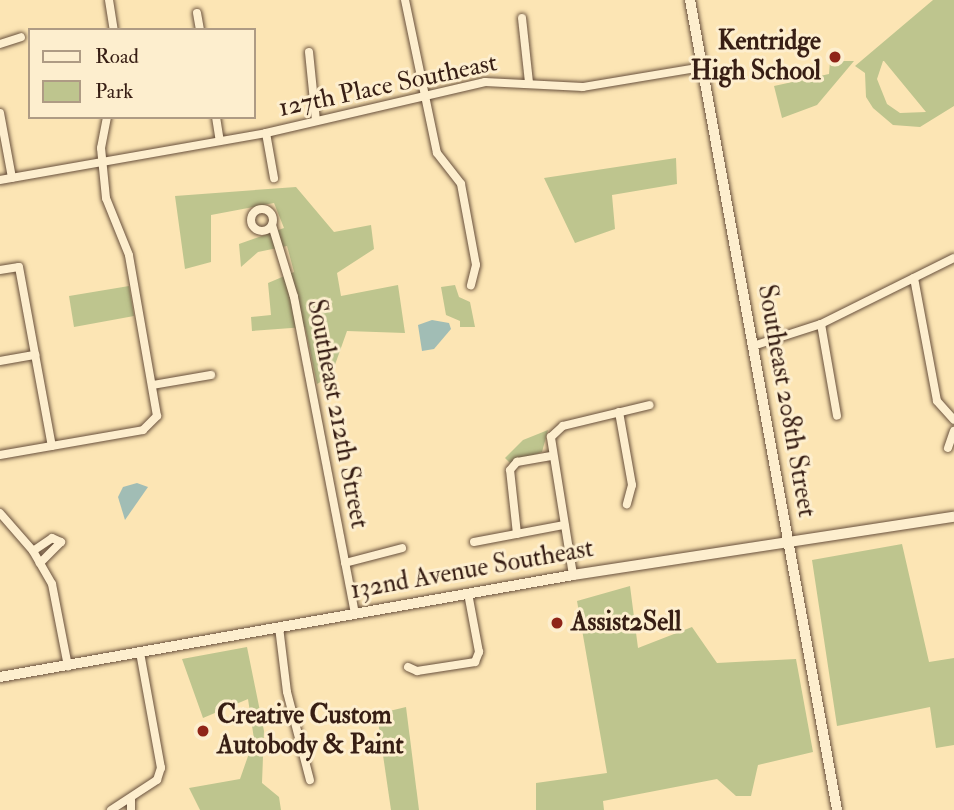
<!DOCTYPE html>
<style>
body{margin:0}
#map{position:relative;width:954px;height:810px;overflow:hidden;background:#fce5b4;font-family:"IM FELL Double Pica",serif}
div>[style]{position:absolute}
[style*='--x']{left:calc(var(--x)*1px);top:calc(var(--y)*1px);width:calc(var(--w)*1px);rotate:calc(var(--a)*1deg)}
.green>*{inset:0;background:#bec58e}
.water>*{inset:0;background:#a1bdb5}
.roads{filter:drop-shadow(0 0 2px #68503c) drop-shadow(0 0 2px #68503c)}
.street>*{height:8px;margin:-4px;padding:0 4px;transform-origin:4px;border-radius:4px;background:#fdeece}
.street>.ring{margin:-4px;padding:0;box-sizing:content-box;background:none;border:8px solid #fdeece;border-radius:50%}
.secondary>*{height:10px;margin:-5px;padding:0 5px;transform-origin:5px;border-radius:5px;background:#fdeece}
.dots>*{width:19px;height:19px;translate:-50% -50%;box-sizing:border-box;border:4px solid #fdeece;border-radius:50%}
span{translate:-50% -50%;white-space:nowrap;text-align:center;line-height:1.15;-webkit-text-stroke:6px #fdeece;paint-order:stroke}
.poi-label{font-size:26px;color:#371e14;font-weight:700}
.right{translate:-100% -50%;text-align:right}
.left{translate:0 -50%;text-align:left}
.street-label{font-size:26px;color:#371e14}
.legend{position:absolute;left:28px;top:28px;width:228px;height:91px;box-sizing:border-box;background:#fdeece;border:2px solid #ae9b84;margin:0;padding:9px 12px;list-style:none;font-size:21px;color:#371e14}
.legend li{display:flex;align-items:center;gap:14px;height:35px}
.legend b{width:35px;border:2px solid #ae9b84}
</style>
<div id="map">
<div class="green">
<i style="clip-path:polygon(evenodd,933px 0,954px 0,954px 106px,920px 127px,893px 125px,873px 108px,866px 97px,865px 73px,855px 66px,933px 0,883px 61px,884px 61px,926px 112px,900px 113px,887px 104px,877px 79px,883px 61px)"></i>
<i style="clip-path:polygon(830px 61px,854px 61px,817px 105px,782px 118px,774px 86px,829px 74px)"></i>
<i style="clip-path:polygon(676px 158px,677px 184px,612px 195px,615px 229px,575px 243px,544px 178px)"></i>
<i style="clip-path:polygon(296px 187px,334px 232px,371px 225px,374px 249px,337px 273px,341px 296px,398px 285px,405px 333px,347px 331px,331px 376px,317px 384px,305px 327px,252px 331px,251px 317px,271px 315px,268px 283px,294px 272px,287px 246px,258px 252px,241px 267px,239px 244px,284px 228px,274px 203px,211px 215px,211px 262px,185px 269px,175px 196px)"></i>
<i style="clip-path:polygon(455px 285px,459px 297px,470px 302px,475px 327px,460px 327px,460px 321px,446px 315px,441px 287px)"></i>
<i style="clip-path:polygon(129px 286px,134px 316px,74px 327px,69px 296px)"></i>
<i style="clip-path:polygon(548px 430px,542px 452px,510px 463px,505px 458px,523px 440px)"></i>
<i style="clip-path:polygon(902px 544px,929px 662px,954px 658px,954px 745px,936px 748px,930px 707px,837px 726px,812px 560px)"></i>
<i style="clip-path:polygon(630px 586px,638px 648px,692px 627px,717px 663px,796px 659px,813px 752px,758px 765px,751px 796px,736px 796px,717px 779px,603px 801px,604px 810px,536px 810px,536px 783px,607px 773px,577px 601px)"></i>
<i style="clip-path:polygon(247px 647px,264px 731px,262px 783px,279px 797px,281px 810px,200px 810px,189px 788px,240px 779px,254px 739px,248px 699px,203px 718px,182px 659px)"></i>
<i style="clip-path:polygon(406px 707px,419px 810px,391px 810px,377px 714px)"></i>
</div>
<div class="water">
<i style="clip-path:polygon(432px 320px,449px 323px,451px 329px,434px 349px,422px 351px,418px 325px)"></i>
<i style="clip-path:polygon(137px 483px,148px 487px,125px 520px,118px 497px,123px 487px)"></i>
</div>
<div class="roads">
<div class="street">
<i style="--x:109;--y:0;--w:30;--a:81"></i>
<i style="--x:405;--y:0;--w:156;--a:78.2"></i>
<i style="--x:437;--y:153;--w:39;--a:52"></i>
<i style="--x:461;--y:184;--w:82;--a:79.5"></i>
<i style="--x:476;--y:265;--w:21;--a:104"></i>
<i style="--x:197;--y:13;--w:17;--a:80"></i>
<i style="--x:522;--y:18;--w:64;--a:83.8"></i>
<i style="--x:0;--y:44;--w:22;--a:-18"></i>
<i style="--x:309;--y:52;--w:69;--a:84.2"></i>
<i style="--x:0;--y:113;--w:66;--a:79.5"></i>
<i style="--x:216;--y:117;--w:24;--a:81"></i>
<i style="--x:266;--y:133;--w:46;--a:79.9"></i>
<i style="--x:0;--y:180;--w:270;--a:-10"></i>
<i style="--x:266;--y:133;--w:225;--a:-13.1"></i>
<i style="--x:485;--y:82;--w:98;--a:2.9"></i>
<i style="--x:583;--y:87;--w:121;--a:-9.5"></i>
<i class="ring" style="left:251px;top:209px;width:14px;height:14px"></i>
<i style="--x:272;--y:225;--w:75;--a:73"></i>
<i style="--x:294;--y:297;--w:322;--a:79.1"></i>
<i style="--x:0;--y:270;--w:19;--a:-9"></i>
<i style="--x:19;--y:267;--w:182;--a:79.6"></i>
<i style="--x:914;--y:278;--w:125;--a:79.4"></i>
<i style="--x:937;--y:401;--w:25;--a:48"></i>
<i style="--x:821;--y:324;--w:93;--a:80.1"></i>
<i style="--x:753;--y:346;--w:71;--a:-17.9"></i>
<i style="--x:821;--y:324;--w:148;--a:-26.4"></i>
<i style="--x:0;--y:361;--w:36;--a:-10"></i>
<i style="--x:153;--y:385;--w:59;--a:-9.8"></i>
<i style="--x:619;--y:412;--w:74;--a:79.9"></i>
<i style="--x:632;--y:485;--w:20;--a:105"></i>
<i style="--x:948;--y:448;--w:18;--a:-71"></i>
<i style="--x:0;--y:455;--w:145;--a:-9.9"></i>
<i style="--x:143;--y:430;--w:20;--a:-45"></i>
<i style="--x:157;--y:416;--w:163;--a:-99.9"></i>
<i style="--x:129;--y:255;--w:61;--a:-112"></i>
<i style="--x:106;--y:198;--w:50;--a:-95.7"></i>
<i style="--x:101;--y:148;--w:32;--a:-79"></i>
<i style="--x:0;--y:513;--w:50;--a:49"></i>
<i style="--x:33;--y:551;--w:38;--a:60"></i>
<i style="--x:52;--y:584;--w:84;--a:79"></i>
<i style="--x:517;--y:534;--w:64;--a:-96.2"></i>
<i style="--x:510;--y:470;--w:11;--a:-49"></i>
<i style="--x:517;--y:462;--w:36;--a:-10"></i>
<i style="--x:474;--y:542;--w:92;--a:-10.7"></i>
<i style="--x:33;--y:551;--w:23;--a:-34"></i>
<i style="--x:52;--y:538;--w:10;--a:24"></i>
<i style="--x:61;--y:542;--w:30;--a:135"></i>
<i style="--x:345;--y:563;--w:59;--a:-14.7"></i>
<i style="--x:573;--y:575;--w:140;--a:-99.1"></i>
<i style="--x:551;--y:437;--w:16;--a:-43"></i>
<i style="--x:563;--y:426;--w:89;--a:-13.6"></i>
<i style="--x:279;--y:627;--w:65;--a:83"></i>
<i style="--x:287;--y:692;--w:91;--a:75.4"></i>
<i style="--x:408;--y:667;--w:10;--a:24"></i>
<i style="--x:417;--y:671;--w:59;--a:-8.8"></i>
<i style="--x:475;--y:662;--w:11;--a:-68"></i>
<i style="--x:479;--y:652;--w:60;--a:-100.6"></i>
<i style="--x:111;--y:810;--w:55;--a:-33.1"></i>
<i style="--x:157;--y:780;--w:13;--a:-72"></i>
<i style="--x:161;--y:768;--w:117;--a:-100.3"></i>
<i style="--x:131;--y:810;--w:11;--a:-90"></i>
</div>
<div class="secondary">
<i style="--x:690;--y:0;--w:823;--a:79.71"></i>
<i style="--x:0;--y:677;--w:582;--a:-10.09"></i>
<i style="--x:573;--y:575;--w:385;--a:-8.7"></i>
</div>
</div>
<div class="dots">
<i style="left:835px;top:57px;background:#8f2418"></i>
<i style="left:557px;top:623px;background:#8f2418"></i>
<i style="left:203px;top:731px;background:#8f2418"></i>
</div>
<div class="poi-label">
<span class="right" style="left:821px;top:57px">Kentridge<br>High School</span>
<span class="left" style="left:571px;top:623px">Assist2Sell</span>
<span class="left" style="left:217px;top:731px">Creative Custom<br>Autobody &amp; Paint</span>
</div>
<div class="street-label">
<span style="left:388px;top:86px;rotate:-12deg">127th Place Southeast</span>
<span style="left:786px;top:401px;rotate:80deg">Southeast 208th Street</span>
<span style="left:337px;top:414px;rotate:79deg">Southeast 212th Street</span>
<span style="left:472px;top:570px;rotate:-10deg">132nd Avenue Southeast</span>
</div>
<ul class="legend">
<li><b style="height:9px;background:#fdeece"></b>Road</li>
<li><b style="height:19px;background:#bec58e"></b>Park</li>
</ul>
</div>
